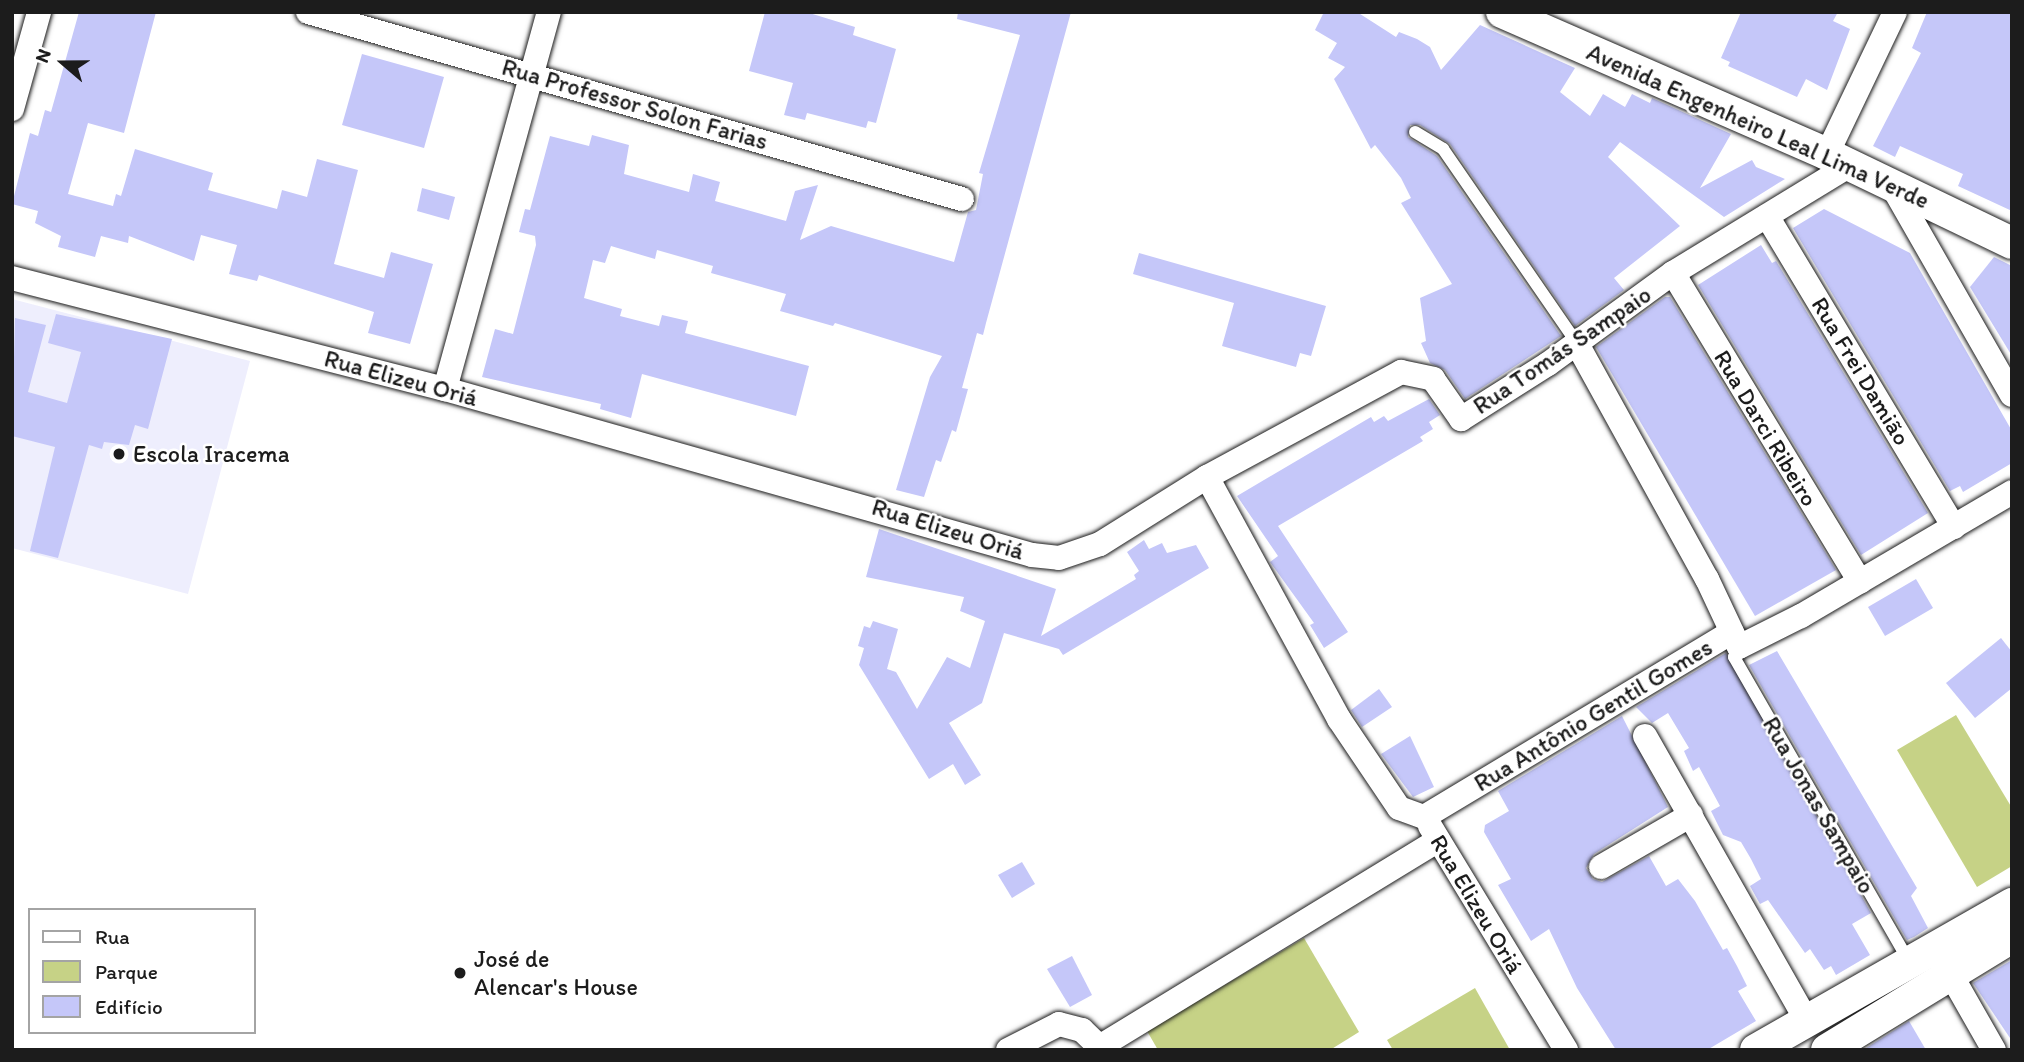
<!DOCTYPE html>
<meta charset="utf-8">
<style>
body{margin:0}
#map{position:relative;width:2024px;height:1062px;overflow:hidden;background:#fff;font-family:Itim,sans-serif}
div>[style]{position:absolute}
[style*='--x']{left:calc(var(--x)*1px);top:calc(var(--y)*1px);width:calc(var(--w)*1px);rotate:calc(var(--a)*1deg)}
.built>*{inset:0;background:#eeeefd}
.green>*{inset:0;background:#c6d286}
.building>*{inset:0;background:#c5c7f9}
.roads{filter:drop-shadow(0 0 2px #1c1c1c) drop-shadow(0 0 2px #1c1c1c)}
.service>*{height:12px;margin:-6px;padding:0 6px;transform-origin:6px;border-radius:6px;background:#fff}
.minor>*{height:24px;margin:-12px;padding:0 12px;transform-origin:12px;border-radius:12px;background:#fff}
.tertiary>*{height:32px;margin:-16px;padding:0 16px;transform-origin:16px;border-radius:16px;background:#fff}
.dots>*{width:19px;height:19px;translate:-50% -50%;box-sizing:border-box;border:4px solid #fff;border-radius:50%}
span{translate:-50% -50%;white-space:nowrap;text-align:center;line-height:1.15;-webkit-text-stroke:5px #fff;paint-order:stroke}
.street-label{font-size:24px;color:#1c1c1c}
.poi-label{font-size:24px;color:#1c1c1c}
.left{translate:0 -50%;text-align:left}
.frame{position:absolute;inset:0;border:14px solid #1c1c1c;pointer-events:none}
.legend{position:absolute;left:28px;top:908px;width:228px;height:126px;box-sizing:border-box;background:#fff;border:2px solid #a4a4a4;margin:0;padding:9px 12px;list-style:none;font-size:21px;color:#1c1c1c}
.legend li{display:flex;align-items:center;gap:14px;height:35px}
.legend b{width:35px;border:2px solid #a4a4a4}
.north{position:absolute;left:28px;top:28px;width:70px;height:70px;-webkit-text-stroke:5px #fff;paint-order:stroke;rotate:290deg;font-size:19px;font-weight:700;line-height:28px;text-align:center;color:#1c1c1c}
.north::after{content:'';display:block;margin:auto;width:24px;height:32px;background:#1c1c1c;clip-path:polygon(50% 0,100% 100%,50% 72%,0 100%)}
</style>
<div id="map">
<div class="built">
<i style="clip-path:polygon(12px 299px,250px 361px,188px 594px,12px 548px)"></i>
</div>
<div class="green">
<i style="clip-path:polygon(1956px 715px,2012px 808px,2012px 866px,1977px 887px,1897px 750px)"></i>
<i style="clip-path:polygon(1304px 938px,1359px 1032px,1330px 1050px,1158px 1050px,1147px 1031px)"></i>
<i style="clip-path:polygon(1475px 988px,1510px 1050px,1393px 1050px,1387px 1040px)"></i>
</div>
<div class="building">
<i style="clip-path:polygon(79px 12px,156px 12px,124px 133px,88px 123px,68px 194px,113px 206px,116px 194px,121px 196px,135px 149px,213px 173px,208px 190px,277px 209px,282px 190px,307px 197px,317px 159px,358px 170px,334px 264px,384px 278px,391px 252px,433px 264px,410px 344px,368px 333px,374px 312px,259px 275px,257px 281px,229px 274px,237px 245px,201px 235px,194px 261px,129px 236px,128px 243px,101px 236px,95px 257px,58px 247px,61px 236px,35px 223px,38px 211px,12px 204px,30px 133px,38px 136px,45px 110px,51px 112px)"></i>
<i style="clip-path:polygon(765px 12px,806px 12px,855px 27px,853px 35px,896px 49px,876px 123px,868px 121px,866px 128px,807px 113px,805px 120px,784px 115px,793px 83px,749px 71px)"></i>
<i style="clip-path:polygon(958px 12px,1071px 12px,986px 323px,983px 335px,977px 333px,962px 388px,968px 389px,956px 432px,952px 430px,941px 462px,936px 460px,924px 497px,896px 490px,930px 377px,942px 356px,835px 323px,833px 326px,780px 311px,786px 294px,711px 273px,713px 266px,657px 250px,655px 259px,611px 246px,605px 263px,593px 260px,584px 298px,622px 309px,620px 316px,659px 326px,662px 315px,688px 321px,685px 333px,809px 366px,796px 416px,642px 374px,631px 418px,600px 409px,601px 404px,482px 377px,495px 329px,513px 334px,536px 245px,535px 236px,519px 232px,525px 209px,530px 210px,550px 136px,589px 146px,592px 135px,629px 145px,624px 174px,689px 192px,693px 174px,720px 182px,715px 201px,786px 221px,795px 191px,818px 185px,800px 240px,831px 226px,954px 262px,968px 212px,976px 210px,983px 174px,979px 173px,1020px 35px,957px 19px)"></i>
<i style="clip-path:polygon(1324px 12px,1357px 12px,1396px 37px,1399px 32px,1417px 39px,1430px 47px,1441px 70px,1480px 25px,1575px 68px,1560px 92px,1590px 116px,1603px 94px,1625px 107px,1632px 94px,1650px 103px,1652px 98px,1731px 134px,1700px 188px,1752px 160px,1756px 167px,1785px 179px,1724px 217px,1620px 142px,1608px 157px,1680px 226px,1614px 278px,1624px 290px,1575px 326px,1450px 144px,1420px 125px,1410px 125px,1408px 137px,1437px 156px,1561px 336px,1465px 399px,1445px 370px,1430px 363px,1421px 343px,1426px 341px,1420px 298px,1452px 284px,1401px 203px,1411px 198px,1401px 178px,1375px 145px,1371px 149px,1334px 79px,1345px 67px,1328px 58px,1337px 43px,1315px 30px)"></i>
<i style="clip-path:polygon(1741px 12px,1838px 12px,1833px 21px,1850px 29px,1827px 90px,1806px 79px,1797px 97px,1728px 66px,1730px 62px,1721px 58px)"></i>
<i style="clip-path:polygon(1927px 12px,2012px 12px,2012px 211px,1958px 186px,1963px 174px,1900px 146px,1895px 157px,1873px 146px,1921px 53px,1912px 48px)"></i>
<i style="clip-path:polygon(362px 54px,444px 77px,424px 148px,342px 125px)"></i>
<i style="clip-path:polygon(422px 188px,455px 197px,449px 220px,417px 211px)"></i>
<i style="clip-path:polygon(1824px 209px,1910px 253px,2012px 431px,2012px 463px,1963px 492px,1960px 486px,1950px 491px,1793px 228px)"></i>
<i style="clip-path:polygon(1761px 245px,1772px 263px,1776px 261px,1928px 513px,1861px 555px,1698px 285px)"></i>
<i style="clip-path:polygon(1139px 253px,1326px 306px,1311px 356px,1300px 353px,1296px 367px,1222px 346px,1234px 303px,1133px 274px)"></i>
<i style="clip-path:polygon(1994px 257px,2012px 266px,2012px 356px,1970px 287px)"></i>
<i style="clip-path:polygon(1665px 297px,1670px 297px,1836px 570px,1755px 616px,1596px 347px)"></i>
<i style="clip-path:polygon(56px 314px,172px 339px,148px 429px,135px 425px,129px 445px,104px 442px,102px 449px,89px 445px,58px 558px,30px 551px,55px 447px,12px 436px,15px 318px,46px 325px,28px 392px,67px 403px,81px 352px,48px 343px)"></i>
<i style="clip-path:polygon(1429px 399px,1440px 415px,1429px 422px,1433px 429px,1420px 437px,1423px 441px,1278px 526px,1348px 632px,1324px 648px,1310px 625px,1314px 623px,1270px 562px,1278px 556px,1237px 496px,1371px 417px,1374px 422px,1384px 416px,1388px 421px)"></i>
<i style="clip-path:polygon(879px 529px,1056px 589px,1041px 636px,1136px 579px,1134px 575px,1139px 571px,1127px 552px,1144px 540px,1149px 549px,1162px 543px,1167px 553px,1196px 545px,1209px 568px,1063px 655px,1059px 649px,1004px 633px,982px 703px,949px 723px,981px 775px,965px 785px,953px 764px,929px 779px,859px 665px,864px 648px,858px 646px,864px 626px,870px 628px,873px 621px,898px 629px,887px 669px,896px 672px,917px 709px,947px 657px,970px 668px,985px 621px,960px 611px,964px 597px,866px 577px)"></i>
<i style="clip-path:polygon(1916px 579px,1933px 608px,1885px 636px,1868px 607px)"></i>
<i style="clip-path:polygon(2001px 638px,2012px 652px,2012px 688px,1975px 718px,1946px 683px)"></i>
<i style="clip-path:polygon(1777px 651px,1917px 888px,1911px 896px,1928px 928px,1914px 937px,1907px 940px,1749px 665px)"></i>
<i style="clip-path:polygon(1726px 653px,1871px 913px,1852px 924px,1870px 955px,1836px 975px,1831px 966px,1824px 970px,1810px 949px,1805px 953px,1768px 900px,1760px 904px,1750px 886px,1761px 879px,1751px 859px,1741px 842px,1723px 835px,1711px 811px,1720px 806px,1699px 767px,1693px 771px,1684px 751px,1689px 748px,1668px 713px,1652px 723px,1636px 707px)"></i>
<i style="clip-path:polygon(1379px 689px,1392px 707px,1362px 727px,1351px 710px)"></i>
<i style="clip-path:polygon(1622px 716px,1668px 807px,1594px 854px,1586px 868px,1593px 879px,1602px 882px,1649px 856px,1666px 886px,1678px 879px,1695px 901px,1723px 950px,1727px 948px,1737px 966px,1747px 986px,1738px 991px,1756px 1021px,1707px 1050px,1616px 1050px,1577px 988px,1549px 929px,1531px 941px,1498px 885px,1511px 879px,1484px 832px,1485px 825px,1509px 811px,1498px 791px)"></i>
<i style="clip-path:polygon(1410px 736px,1434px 787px,1413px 797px,1381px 754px)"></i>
<i style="clip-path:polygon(1022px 862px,1035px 884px,1012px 898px,998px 875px)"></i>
<i style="clip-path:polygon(1072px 956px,1092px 995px,1070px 1007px,1047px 969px)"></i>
<i style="clip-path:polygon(2012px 960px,2012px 1041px,1973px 983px)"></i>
<i style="clip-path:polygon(1909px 1021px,1926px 1050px,1863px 1050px)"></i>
</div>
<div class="roads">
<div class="service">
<i style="--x:1415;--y:132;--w:33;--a:31"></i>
<i style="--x:1443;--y:149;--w:234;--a:55.4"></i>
<i style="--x:1739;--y:647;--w:11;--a:117"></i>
<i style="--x:1734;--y:657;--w:353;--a:60.1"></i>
</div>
<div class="minor">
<i style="--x:308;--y:12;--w:680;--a:15.96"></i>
<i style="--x:12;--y:109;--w:101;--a:-74.4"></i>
<i style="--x:1827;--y:154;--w:157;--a:-64.4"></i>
<i style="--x:1891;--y:184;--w:243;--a:60.2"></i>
<i style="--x:1767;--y:216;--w:363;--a:59"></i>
<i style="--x:1673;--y:273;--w:361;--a:58.8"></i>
<i style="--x:12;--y:278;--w:447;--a:14.4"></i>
<i style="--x:445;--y:389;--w:610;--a:15.79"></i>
<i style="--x:1032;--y:555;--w:27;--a:6"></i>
<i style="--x:1059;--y:558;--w:43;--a:-18.9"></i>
<i style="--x:1100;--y:544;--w:126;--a:-32.1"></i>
<i style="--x:1207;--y:477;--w:221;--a:-28.4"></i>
<i style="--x:1401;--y:372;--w:33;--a:12"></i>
<i style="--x:1433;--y:379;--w:49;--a:55"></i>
<i style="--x:1461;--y:419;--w:103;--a:-32.3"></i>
<i style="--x:1548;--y:364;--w:155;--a:-36.1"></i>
<i style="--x:1673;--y:273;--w:207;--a:-31.4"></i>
<i style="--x:1576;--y:342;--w:271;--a:61.1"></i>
<i style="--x:1707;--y:579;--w:75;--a:64.8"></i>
<i style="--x:1739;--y:647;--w:69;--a:-26.6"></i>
<i style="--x:1801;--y:616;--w:245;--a:-30.4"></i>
<i style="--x:445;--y:389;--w:391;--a:-74.6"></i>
<i style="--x:1207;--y:477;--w:276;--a:61.4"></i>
<i style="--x:1339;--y:719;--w:107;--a:56"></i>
<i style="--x:1399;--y:808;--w:27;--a:20"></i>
<i style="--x:1645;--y:736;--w:326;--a:60.4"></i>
<i style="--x:1424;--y:817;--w:359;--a:-31"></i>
<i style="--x:1430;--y:826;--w:262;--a:58.7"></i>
<i style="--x:1601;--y:867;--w:104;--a:-30"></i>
<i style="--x:1942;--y:959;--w:105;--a:60.3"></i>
<i style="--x:1101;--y:1046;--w:395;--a:-31.4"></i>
<i style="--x:1008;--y:1050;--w:57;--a:-27"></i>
<i style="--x:1059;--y:1024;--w:24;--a:15"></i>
<i style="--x:1082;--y:1030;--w:29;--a:44"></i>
</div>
<div class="tertiary">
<i style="--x:1502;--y:12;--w:355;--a:23.6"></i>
<i style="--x:1827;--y:154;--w:205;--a:25.7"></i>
<i style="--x:1756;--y:1050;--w:295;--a:-29.7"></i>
<i style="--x:1827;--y:1050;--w:217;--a:-31.4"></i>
</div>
</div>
<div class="dots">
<i style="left:119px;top:454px;background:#1c1c1c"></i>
<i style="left:460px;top:973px;background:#1c1c1c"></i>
</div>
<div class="street-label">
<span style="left:635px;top:104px;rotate:16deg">Rua Professor Solon Farias</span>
<span style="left:1758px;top:126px;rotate:24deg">Avenida Engenheiro Leal Lima Verde</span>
<span style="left:1562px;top:350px;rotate:-34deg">Rua Tomás Sampaio</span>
<span style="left:1861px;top:371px;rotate:59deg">Rua Frei Damião</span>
<span style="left:401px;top:378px;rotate:15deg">Rua Elizeu Oriá</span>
<span style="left:1766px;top:428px;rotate:59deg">Rua Darci Ribeiro</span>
<span style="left:948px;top:529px;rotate:17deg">Rua Elizeu Oriá</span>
<span style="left:1593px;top:715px;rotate:-31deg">Rua Antônio Gentil Gomes</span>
<span style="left:1819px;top:805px;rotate:60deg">Rua Jonas Sampaio</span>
<span style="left:1477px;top:904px;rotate:59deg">Rua Elizeu Oriá</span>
</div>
<div class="poi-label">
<span class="left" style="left:133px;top:454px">Escola Iracema</span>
<span class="left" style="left:474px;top:973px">José de<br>Alencar's House</span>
</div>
<div class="frame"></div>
<ul class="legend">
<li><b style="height:9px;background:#fff"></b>Rua</li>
<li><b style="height:19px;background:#c6d286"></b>Parque</li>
<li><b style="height:19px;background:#c5c7f9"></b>Edifício</li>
</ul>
<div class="north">N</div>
</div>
